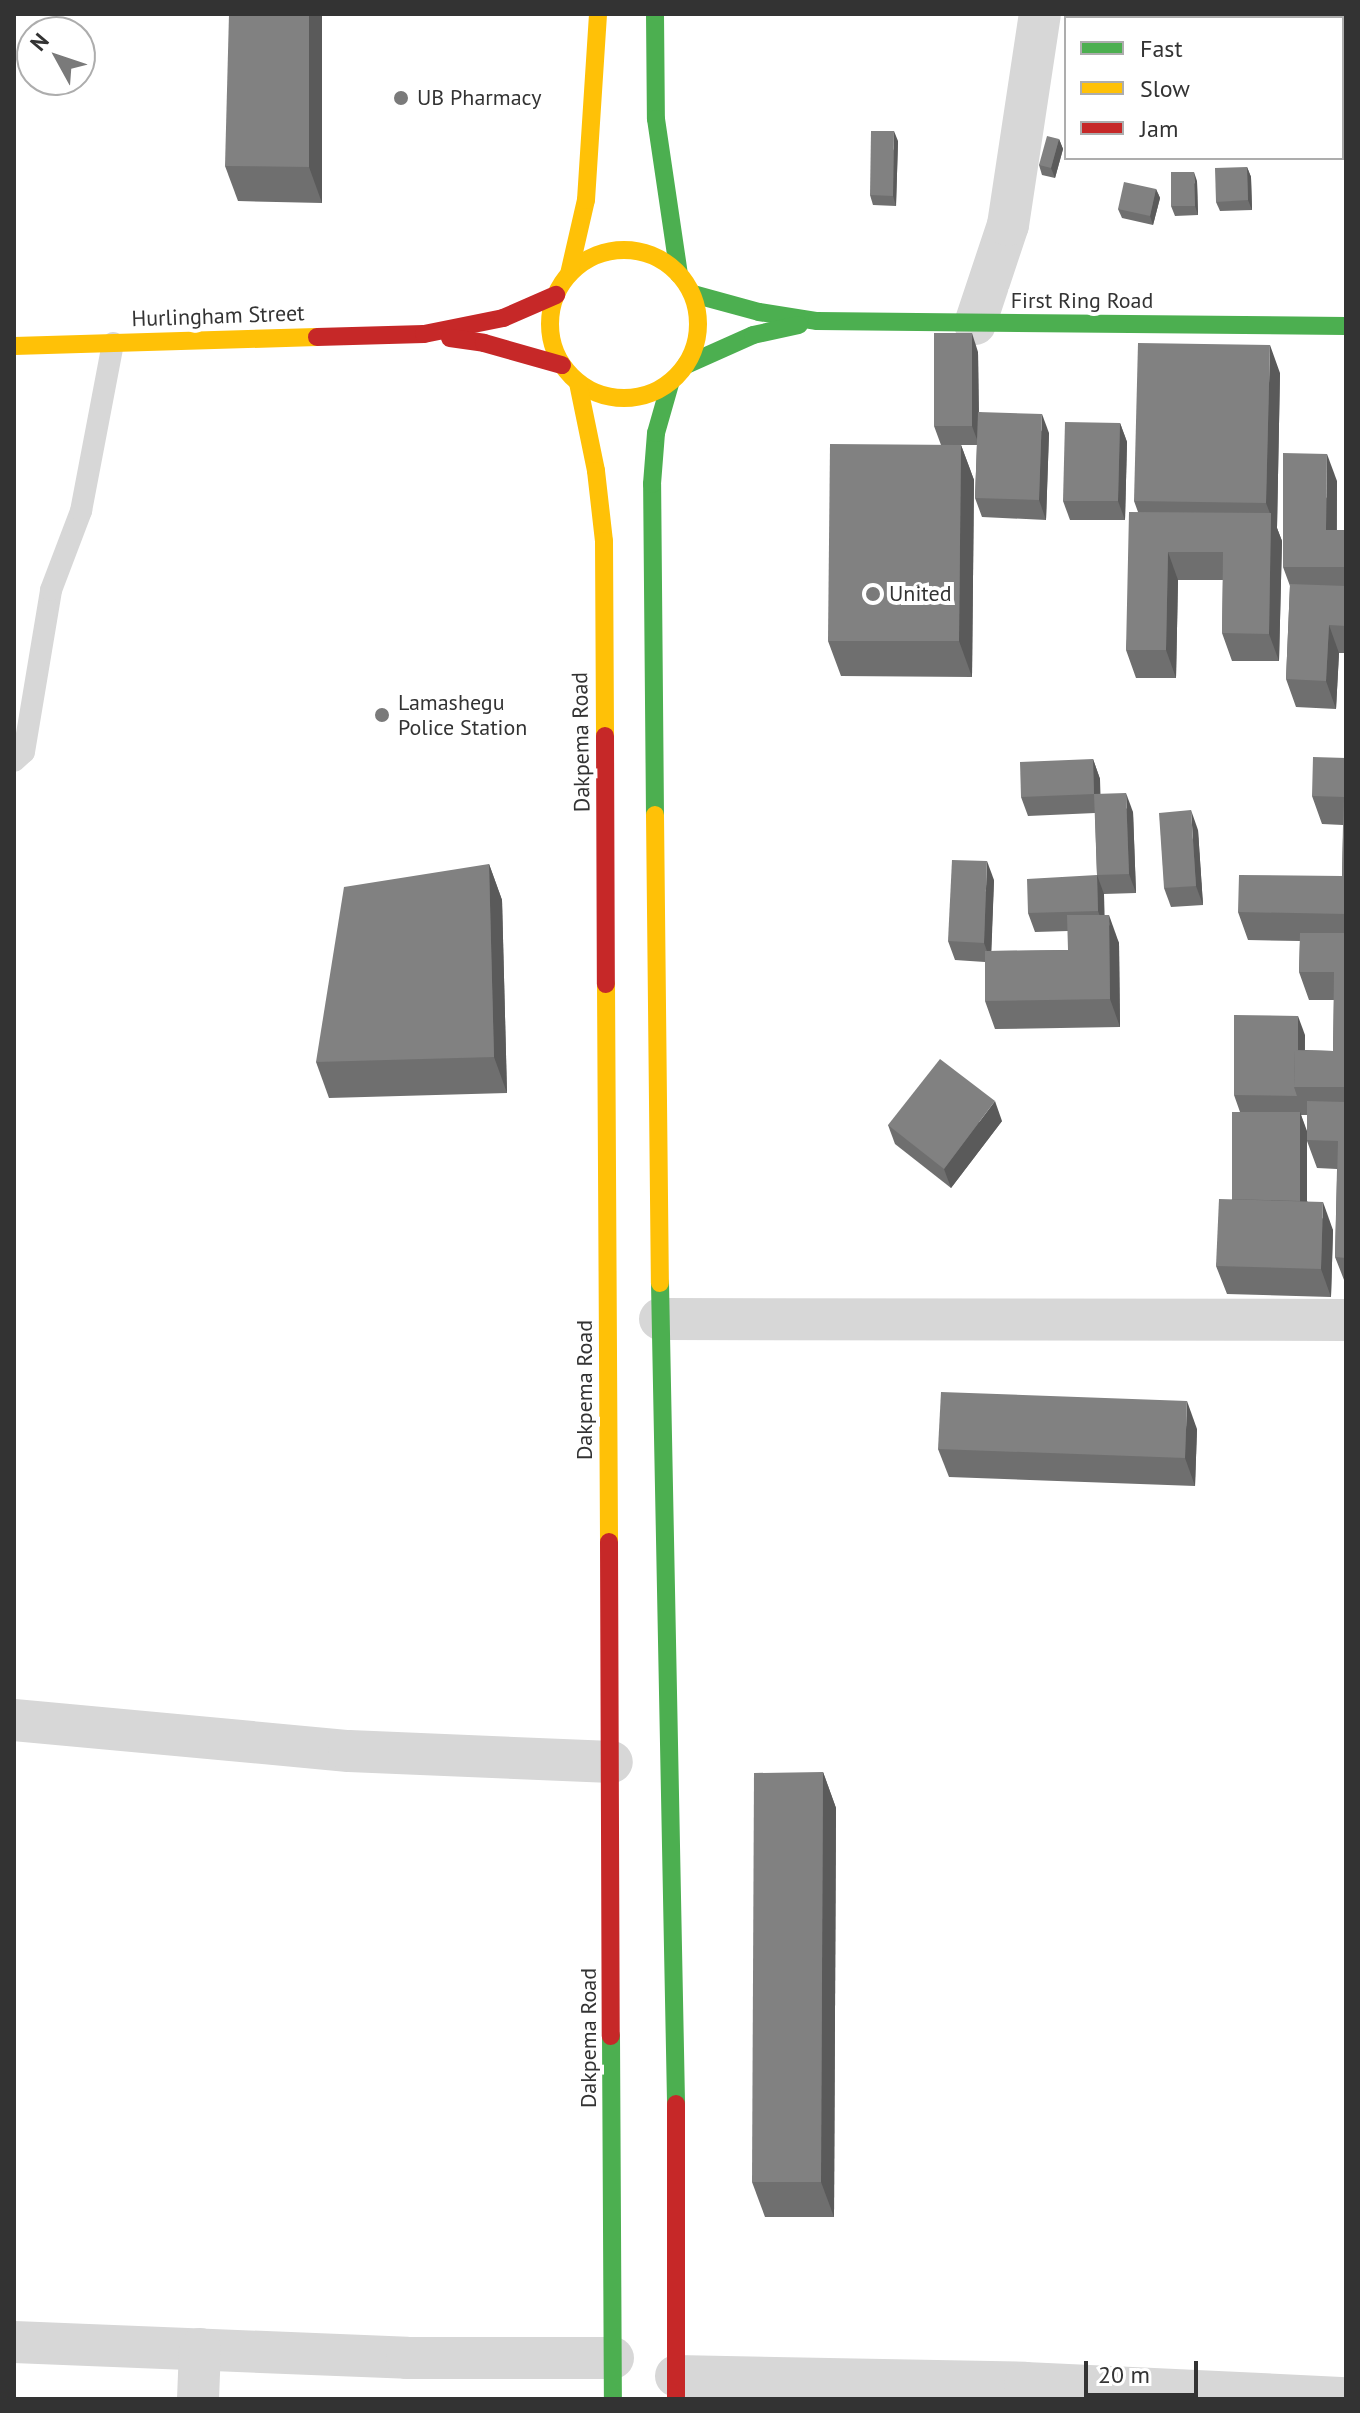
<!DOCTYPE html>
<style>
body{margin:0}
#map{position:relative;width:1360px;height:2413px;overflow:hidden;background:#fff;font-family:"PT Sans",sans-serif}
div>[style]{position:absolute}
[style*='--x']{left:calc(var(--x)*1px);top:calc(var(--y)*1px);width:calc(var(--w)*1px);rotate:calc(var(--a)*1deg)}
.lane>*{height:22px;margin:-11px;padding:0 11px;transform-origin:11px;border-radius:11px;background:#d7d7d7}
.street>*{height:42px;margin:-21px;padding:0 21px;transform-origin:21px;border-radius:21px;background:#d7d7d7}
.fast>*{height:18px;margin:-9px;padding:0 9px;transform-origin:9px;border-radius:9px;background:#4caf50}
.slow>*{height:18px;margin:-9px;padding:0 9px;transform-origin:9px;border-radius:9px;background:#ffc107}
.slow>.ring{margin:-9px;padding:0;box-sizing:content-box;background:none;border:18px solid #ffc107;border-radius:50%}
.jam>*{height:18px;margin:-9px;padding:0 9px;transform-origin:9px;border-radius:9px;background:#c62828}
.wall>*{inset:0;background:#6f6f6f}
.shaded-wall>*{inset:0;background:#5a5a5a}
.building>*{inset:0;background:#818181}
.dots>*{width:22px;height:22px;translate:-50% -50%;box-sizing:border-box;border:4px solid #fff;border-radius:50%}
span{translate:-50% -50%;white-space:nowrap;text-align:center;line-height:1.15;-webkit-text-stroke:8px #fff;paint-order:stroke}
.poi-label{font-size:22px;color:#333}
.left{translate:0 -50%;text-align:left}
.street-label{font-size:22px;color:#333}
.frame{position:absolute;inset:0;border:16px solid #333;pointer-events:none}
.legend{position:absolute;left:1064px;top:16px;width:280px;height:144px;box-sizing:border-box;background:#fff;border:2px solid #adadad;margin:0;padding:10px 14px;list-style:none;font-size:24px;color:#333}
.legend li{display:flex;align-items:center;gap:16px;height:40px}
.legend b{width:40px;border:2px solid #adadad}
.north{position:absolute;left:16px;top:16px;width:80px;height:80px;box-sizing:border-box;background:#fff;border:2px solid #adadad;border-radius:50%;rotate:310deg;font-size:22px;font-weight:700;line-height:32px;text-align:center;color:#333}
.north::after{content:'';display:block;margin:auto;width:28px;height:36px;background:#7a7a7a;clip-path:polygon(50% 0,100% 100%,50% 72%,0 100%)}
.scale{position:absolute;left:1084px;top:2361px;width:114px;height:36px;box-sizing:border-box;border:4px solid #333;border-top:0;padding-left:10px;font-size:24px;line-height:28px;white-space:nowrap;color:#333;-webkit-text-stroke:6px #fff;paint-order:stroke}
</style>
<div id="map">
<div class="lane">
<i style="--x:14;--y:761;--w:13;--a:-42"></i>
<i style="--x:24;--y:752;--w:164;--a:-80.5"></i>
<i style="--x:51;--y:590;--w:85;--a:-69.2"></i>
<i style="--x:81;--y:511;--w:171;--a:-79.2"></i>
</div>
<div class="street">
<i style="--x:975;--y:324;--w:104;--a:-71.6"></i>
<i style="--x:1008;--y:225;--w:213;--a:-81.4"></i>
<i style="--x:660;--y:1319;--w:686;--a:0.08"></i>
<i style="--x:14;--y:1720;--w:336;--a:5.3"></i>
<i style="--x:349;--y:1751;--w:263;--a:2.4"></i>
<i style="--x:14;--y:2342;--w:393;--a:2.3"></i>
<i style="--x:407;--y:2358;--w:206;--a:0"></i>
<i style="--x:676;--y:2376;--w:349;--a:1.1"></i>
<i style="--x:1025;--y:2383;--w:321;--a:2.7"></i>
<i style="--x:198;--y:2399;--w:50;--a:-87.7"></i>
</div>
<div class="fast">
<i style="--x:655;--y:14;--w:105;--a:89.5"></i>
<i style="--x:656;--y:119;--w:157;--a:81.6"></i>
<i style="--x:693;--y:294;--w:68;--a:15.3"></i>
<i style="--x:759;--y:312;--w:59;--a:8.8"></i>
<i style="--x:817;--y:321;--w:529;--a:0.54"></i>
<i style="--x:686;--y:365;--w:73;--a:-24.1"></i>
<i style="--x:753;--y:335;--w:47;--a:-12.3"></i>
<i style="--x:655;--y:815;--w:331;--a:-90.5"></i>
<i style="--x:652;--y:484;--w:51;--a:-85.5"></i>
<i style="--x:656;--y:433;--w:51;--a:-74.1"></i>
<i style="--x:660;--y:1283;--w:821;--a:88.88"></i>
<i style="--x:611;--y:2036;--w:363;--a:89.7"></i>
</div>
<div class="slow">
<i class="ring" style="left:550px;top:250px;width:130px;height:130px"></i>
<i style="--x:569;--y:274;--w:76;--a:-77.1"></i>
<i style="--x:586;--y:200;--w:186;--a:-86.3"></i>
<i style="--x:14;--y:346;--w:303;--a:-1.7"></i>
<i style="--x:578;--y:383;--w:90;--a:78.4"></i>
<i style="--x:596;--y:471;--w:70;--a:83.5"></i>
<i style="--x:604;--y:541;--w:195;--a:89.7"></i>
<i style="--x:655;--y:815;--w:468;--a:89.4"></i>
<i style="--x:606;--y:984;--w:558;--a:89.69"></i>
</div>
<div class="jam">
<i style="--x:317;--y:337;--w:107;--a:-1.6"></i>
<i style="--x:424;--y:334;--w:81;--a:-11.4"></i>
<i style="--x:503;--y:318;--w:58;--a:-23.5"></i>
<i style="--x:450;--y:338;--w:34;--a:8"></i>
<i style="--x:484;--y:343;--w:81;--a:15.8"></i>
<i style="--x:605;--y:736;--w:248;--a:89.8"></i>
<i style="--x:609;--y:1542;--w:494;--a:89.8"></i>
<i style="--x:676;--y:2104;--w:295;--a:90"></i>
</div>
<div class="wall">
<i style="clip-path:polygon(322px 14px,322px 203px,238px 201px,225px 166px)"></i>
<i style="clip-path:polygon(1059px 139px,1063px 149px,1055px 178px,1042px 175px,1039px 165px)"></i>
<i style="clip-path:polygon(898px 141px,896px 206px,873px 205px,870px 195px)"></i>
<i style="clip-path:polygon(1247px 167px,1251px 177px,1252px 210px,1220px 211px,1216px 202px)"></i>
<i style="clip-path:polygon(1197px 181px,1198px 215px,1175px 216px,1171px 206px)"></i>
<i style="clip-path:polygon(1156px 189px,1160px 198px,1153px 225px,1122px 218px,1118px 209px)"></i>
<i style="clip-path:polygon(978px 352px,979px 412px,1049px 433px,1046px 520px,982px 517px,975px 498px,977px 445px,961px 445px,974px 480px,972px 677px,841px 676px,828px 641px,941px 445px,934px 426px)"></i>
<i style="clip-path:polygon(1280px 373px,1277px 528px,1282px 541px,1279px 661px,1232px 661px,1222px 633px,1223px 580px,1178px 580px,1176px 678px,1136px 678px,1126px 650px,1138px 512px,1134px 501px)"></i>
<i style="clip-path:polygon(1120px 423px,1127px 442px,1125px 520px,1070px 520px,1063px 501px)"></i>
<i style="clip-path:polygon(1337px 481px,1337px 530px,1346px 530px,1346px 653px,1339px 653px,1336px 709px,1296px 707px,1286px 679px,1290px 586px,1283px 567px)"></i>
<i style="clip-path:polygon(evenodd,1346px 758px,1346px 1285px,1335px 1257px,1337px 1169px,1317px 1168px,1307px 1141px,1307px 1201px,1333px 1230px,1331px 1297px,1227px 1294px,1216px 1266px,1232px 1199px,1240px 1112px,1234px 1095px,1305px 1035px,1305px 1050px,1333px 1051px,1334px 1000px,1309px 1000px,1299px 972px,1300px 941px,1248px 940px,1238px 912px,1342px 876px,1343px 825px,1322px 824px,1312px 796px,1346px 758px,1301px 1115px,1307px 1115px,1307px 1133px,1301px 1115px)"></i>
<i style="clip-path:polygon(1093px 759px,1100px 779px,1100px 794px,1133px 812px,1136px 893px,1104px 894px,1104px 915px,1119px 943px,1120px 1027px,995px 1029px,985px 1001px,985px 962px,955px 960px,948px 941px,994px 880px,991px 951px,1068px 950px,1068px 931px,1035px 932px,1028px 913px,1097px 875px,1095px 813px,1028px 816px,1021px 797px)"></i>
<i style="clip-path:polygon(1198px 830px,1203px 905px,1171px 907px,1164px 888px)"></i>
<i style="clip-path:polygon(489px 864px,502px 900px,507px 1093px,329px 1098px,316px 1062px)"></i>
<i style="clip-path:polygon(1002px 1121px,951px 1188px,895px 1144px,888px 1125px)"></i>
<i style="clip-path:polygon(1197px 1429px,1195px 1486px,949px 1477px,938px 1449px)"></i>
<i style="clip-path:polygon(823px 1772px,836px 1808px,834px 2217px,765px 2217px,752px 2182px)"></i>
</div>
<div class="shaded-wall">
<i style="clip-path:polygon(309px 14px,322px 14px,322px 203px,309px 167px)"></i>
<i style="clip-path:polygon(894px 131px,898px 141px,896px 206px,893px 196px)"></i>
<i style="clip-path:polygon(1059px 139px,1063px 149px,1055px 178px,1051px 168px)"></i>
<i style="clip-path:polygon(1247px 167px,1251px 177px,1252px 210px,1248px 200px)"></i>
<i style="clip-path:polygon(1194px 172px,1197px 181px,1198px 215px,1195px 206px)"></i>
<i style="clip-path:polygon(1156px 189px,1160px 198px,1153px 225px,1150px 216px)"></i>
<i style="clip-path:polygon(972px 333px,978px 352px,979px 445px,972px 426px)"></i>
<i style="clip-path:polygon(1270px 345px,1280px 373px,1277px 528px,1282px 541px,1279px 661px,1269px 634px,1271px 516px,1266px 503px)"></i>
<i style="clip-path:polygon(1042px 414px,1049px 433px,1046px 520px,1039px 500px)"></i>
<i style="clip-path:polygon(1120px 423px,1127px 442px,1125px 520px,1118px 501px)"></i>
<i style="clip-path:polygon(961px 445px,974px 480px,972px 677px,959px 641px)"></i>
<i style="clip-path:polygon(1327px 454px,1337px 481px,1336px 557px,1326px 530px)"></i>
<i style="clip-path:polygon(1168px 552px,1178px 580px,1176px 678px,1166px 650px)"></i>
<i style="clip-path:polygon(1329px 625px,1339px 653px,1336px 709px,1326px 681px)"></i>
<i style="clip-path:polygon(1093px 759px,1100px 779px,1101px 813px,1094px 794px)"></i>
<i style="clip-path:polygon(1126px 793px,1133px 812px,1136px 893px,1129px 874px)"></i>
<i style="clip-path:polygon(1191px 810px,1198px 830px,1203px 905px,1196px 886px)"></i>
<i style="clip-path:polygon(987px 861px,994px 880px,991px 962px,984px 943px)"></i>
<i style="clip-path:polygon(489px 864px,502px 900px,507px 1093px,494px 1057px)"></i>
<i style="clip-path:polygon(1097px 875px,1104px 894px,1105px 930px,1098px 911px)"></i>
<i style="clip-path:polygon(1109px 915px,1119px 943px,1120px 1027px,1110px 999px)"></i>
<i style="clip-path:polygon(1298px 1016px,1305px 1035px,1304px 1087px,1297px 1087px)"></i>
<i style="clip-path:polygon(995px 1101px,1002px 1121px,951px 1188px,944px 1169px)"></i>
<i style="clip-path:polygon(1300px 1112px,1307px 1131px,1307px 1222px,1300px 1203px)"></i>
<i style="clip-path:polygon(1323px 1202px,1333px 1230px,1331px 1297px,1321px 1269px)"></i>
<i style="clip-path:polygon(1187px 1401px,1197px 1429px,1195px 1486px,1185px 1458px)"></i>
<i style="clip-path:polygon(823px 1772px,836px 1808px,834px 2217px,821px 2182px)"></i>
</div>
<div class="building">
<i style="clip-path:polygon(229px 14px,309px 14px,309px 167px,225px 166px)"></i>
<i style="clip-path:polygon(1192px 14px,1196px 14px,1216px 18px,1191px 18px)"></i>
<i style="clip-path:polygon(871px 131px,894px 131px,893px 196px,870px 195px)"></i>
<i style="clip-path:polygon(1047px 136px,1059px 139px,1051px 168px,1039px 165px)"></i>
<i style="clip-path:polygon(1247px 167px,1248px 200px,1216px 202px,1215px 168px)"></i>
<i style="clip-path:polygon(1171px 172px,1194px 172px,1195px 206px,1171px 206px)"></i>
<i style="clip-path:polygon(1124px 182px,1156px 189px,1150px 216px,1118px 209px)"></i>
<i style="clip-path:polygon(934px 333px,972px 333px,972px 426px,934px 426px)"></i>
<i style="clip-path:polygon(1138px 343px,1270px 345px,1266px 503px,1134px 501px)"></i>
<i style="clip-path:polygon(978px 412px,1042px 414px,1039px 500px,975px 498px)"></i>
<i style="clip-path:polygon(1065px 422px,1120px 423px,1118px 501px,1063px 501px)"></i>
<i style="clip-path:polygon(830px 444px,961px 445px,959px 641px,828px 641px)"></i>
<i style="clip-path:polygon(1283px 453px,1327px 454px,1326px 530px,1346px 530px,1346px 567px,1283px 567px)"></i>
<i style="clip-path:polygon(1129px 512px,1271px 513px,1269px 634px,1222px 633px,1223px 552px,1168px 552px,1166px 650px,1126px 650px)"></i>
<i style="clip-path:polygon(1290px 584px,1346px 586px,1346px 626px,1329px 625px,1326px 681px,1286px 679px)"></i>
<i style="clip-path:polygon(1313px 757px,1346px 758px,1346px 914px,1238px 912px,1239px 875px,1342px 876px,1344px 797px,1312px 796px)"></i>
<i style="clip-path:polygon(1093px 759px,1094px 794px,1021px 797px,1020px 762px)"></i>
<i style="clip-path:polygon(1126px 793px,1129px 874px,1097px 875px,1098px 911px,1028px 913px,1027px 879px,1097px 875px,1094px 794px)"></i>
<i style="clip-path:polygon(1191px 810px,1196px 886px,1164px 888px,1159px 813px)"></i>
<i style="clip-path:polygon(952px 860px,987px 861px,984px 943px,948px 941px)"></i>
<i style="clip-path:polygon(489px 864px,494px 1057px,316px 1062px,344px 887px)"></i>
<i style="clip-path:polygon(1067px 915px,1109px 915px,1110px 999px,985px 1001px,985px 951px,1068px 950px)"></i>
<i style="clip-path:polygon(1300px 933px,1346px 933px,1346px 1087px,1294px 1087px,1295px 1050px,1333px 1051px,1334px 972px,1299px 972px)"></i>
<i style="clip-path:polygon(1234px 1015px,1298px 1016px,1298px 1050px,1295px 1050px,1294px 1087px,1297px 1096px,1234px 1095px)"></i>
<i style="clip-path:polygon(940px 1059px,995px 1101px,944px 1169px,888px 1125px)"></i>
<i style="clip-path:polygon(1307px 1101px,1346px 1102px,1346px 1258px,1335px 1257px,1338px 1141px,1307px 1140px)"></i>
<i style="clip-path:polygon(1232px 1112px,1300px 1112px,1300px 1201px,1232px 1199px)"></i>
<i style="clip-path:polygon(1219px 1199px,1323px 1202px,1321px 1269px,1216px 1266px)"></i>
<i style="clip-path:polygon(941px 1392px,1187px 1401px,1185px 1458px,938px 1449px)"></i>
<i style="clip-path:polygon(823px 1772px,821px 2182px,752px 2182px,754px 1773px)"></i>
</div>
<div class="dots">
<i style="left:401px;top:98px;background:#7a7a7a"></i>
<i style="left:873px;top:594px;background:#7a7a7a"></i>
<i style="left:382px;top:715px;background:#7a7a7a"></i>
</div>
<div class="poi-label">
<span class="left" style="left:417px;top:98px">UB Pharmacy</span>
<span class="left" style="left:889px;top:594px">United</span>
<span class="left" style="left:398px;top:715px">Lamashegu<br>Police Station</span>
</div>
<div class="street-label">
<span style="left:1082px;top:301px">First Ring Road</span>
<span style="left:218px;top:316px;rotate:-2deg">Hurlingham Street</span>
<span style="left:581px;top:742px;rotate:-91deg">Dakpema Road</span>
<span style="left:585px;top:1390px;rotate:-90deg">Dakpema Road</span>
<span style="left:589px;top:2038px;rotate:-90deg">Dakpema Road</span>
</div>
<div class="frame"></div>
<ul class="legend">
<li><b style="height:10px;background:#4caf50"></b>Fast</li>
<li><b style="height:10px;background:#ffc107"></b>Slow</li>
<li><b style="height:10px;background:#c62828"></b>Jam</li>
</ul>
<div class="north">N</div>
<div class="scale">20 m</div>
</div>
